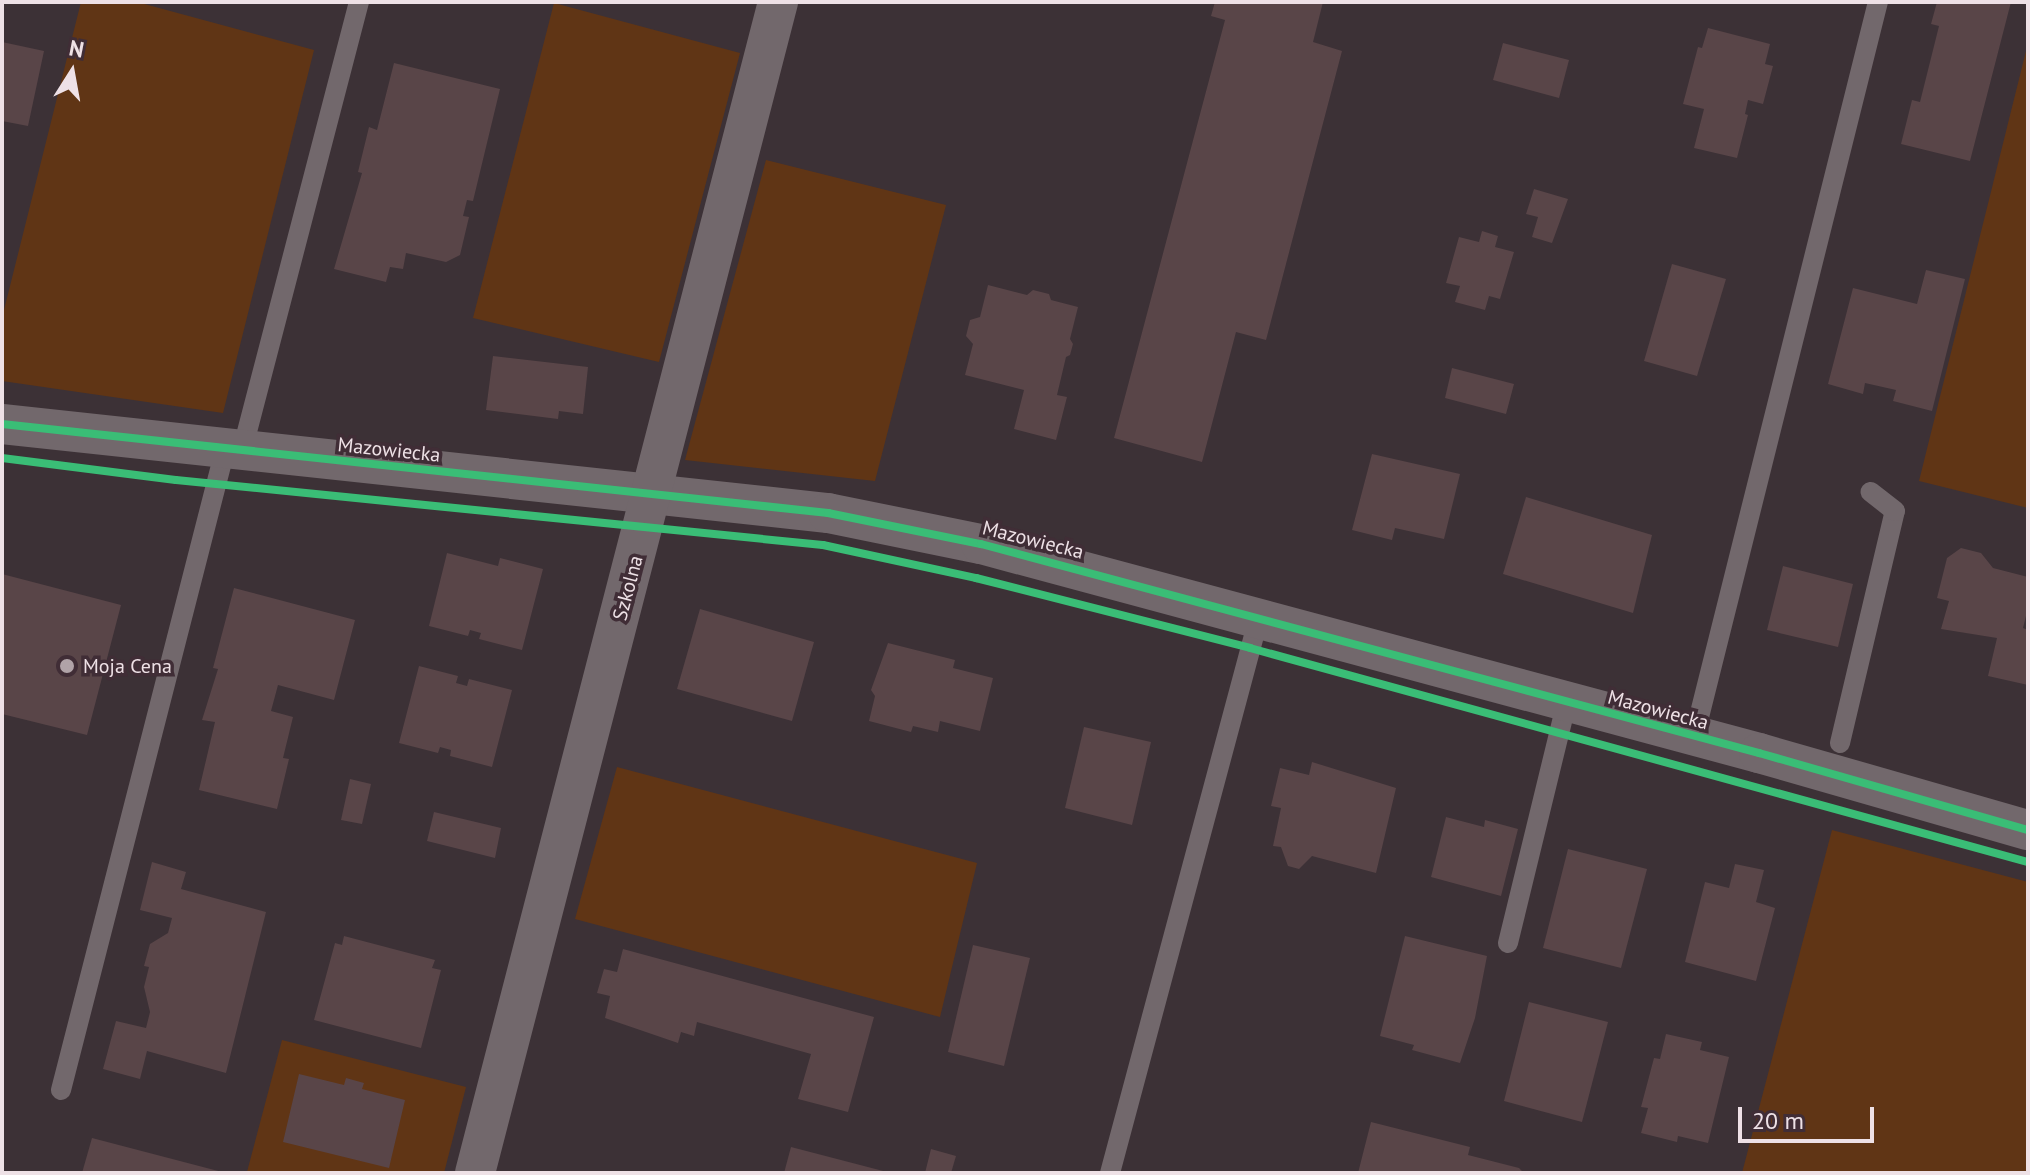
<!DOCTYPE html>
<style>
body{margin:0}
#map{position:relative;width:2030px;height:1175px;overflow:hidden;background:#3c3136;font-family:"PT Sans",sans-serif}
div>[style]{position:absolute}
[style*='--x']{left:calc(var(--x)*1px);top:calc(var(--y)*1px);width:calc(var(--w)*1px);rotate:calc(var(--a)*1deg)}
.green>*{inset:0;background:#603515}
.building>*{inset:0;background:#594548}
.lane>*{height:20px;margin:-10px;padding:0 10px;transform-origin:10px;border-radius:10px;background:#72686c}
.street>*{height:40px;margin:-20px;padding:0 20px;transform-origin:20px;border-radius:20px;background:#72686c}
.cycleway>*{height:8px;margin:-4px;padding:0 4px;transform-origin:4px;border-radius:4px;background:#3abd76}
.dots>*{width:22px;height:22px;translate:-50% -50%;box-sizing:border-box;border:4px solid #402d36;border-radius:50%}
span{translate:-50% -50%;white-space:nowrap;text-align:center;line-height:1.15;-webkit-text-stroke:7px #402d36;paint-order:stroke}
.street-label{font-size:20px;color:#eee1e6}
.poi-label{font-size:20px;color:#eee1e6}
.left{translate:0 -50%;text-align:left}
.frame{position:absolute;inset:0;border:4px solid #eee1e6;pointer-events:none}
.north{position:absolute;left:32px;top:32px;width:80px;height:80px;-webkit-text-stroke:6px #402d36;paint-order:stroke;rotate:11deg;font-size:22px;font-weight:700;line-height:32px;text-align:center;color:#eee1e6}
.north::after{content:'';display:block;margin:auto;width:28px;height:36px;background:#eee1e6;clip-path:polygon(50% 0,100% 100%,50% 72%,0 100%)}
.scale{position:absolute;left:1738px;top:1107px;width:136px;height:36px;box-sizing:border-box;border:4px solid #eee1e6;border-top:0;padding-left:10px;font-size:24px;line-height:28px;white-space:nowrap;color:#eee1e6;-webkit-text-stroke:6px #402d36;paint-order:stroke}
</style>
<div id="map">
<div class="green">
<i style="clip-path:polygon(81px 2px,137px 2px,314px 50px,223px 413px,2px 381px,2px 318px)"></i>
<i style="clip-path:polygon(554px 3px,740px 53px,659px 362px,473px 318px)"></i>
<i style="clip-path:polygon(2028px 43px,2028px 508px,1919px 481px)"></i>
<i style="clip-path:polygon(766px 160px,946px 205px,875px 481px,685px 460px)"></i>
<i style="clip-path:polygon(617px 767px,977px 863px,940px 1017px,575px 919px)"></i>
<i style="clip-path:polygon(1832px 830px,2028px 882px,2028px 1173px,1742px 1173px)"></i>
<i style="clip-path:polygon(282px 1040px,466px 1087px,444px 1173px,247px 1172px)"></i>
</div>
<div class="building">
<i style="clip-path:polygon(1215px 2px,1323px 2px,1313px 42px,1342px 51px,1266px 340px,1236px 332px,1202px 462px,1114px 438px,1225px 20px,1211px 16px)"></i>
<i style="clip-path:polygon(1937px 2px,2011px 2px,1970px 161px,1901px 144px,1912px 100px,1920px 102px,1939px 26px,1931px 24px)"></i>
<i style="clip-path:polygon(1708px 28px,1770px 44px,1765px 64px,1773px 66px,1763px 104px,1748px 100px,1745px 114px,1748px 115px,1737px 158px,1694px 148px,1704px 109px,1683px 104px,1698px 47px,1702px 48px)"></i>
<i style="clip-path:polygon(2px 42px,44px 51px,28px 126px,2px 121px)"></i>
<i style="clip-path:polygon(1503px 43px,1569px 60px,1559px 98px,1493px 80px)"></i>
<i style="clip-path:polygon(394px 63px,500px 89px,473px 201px,467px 200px,463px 216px,469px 217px,460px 255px,446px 262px,406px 253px,403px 269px,390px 267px,386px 282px,334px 269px,362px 173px,358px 172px,369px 127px,377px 130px)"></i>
<i style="clip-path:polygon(1534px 189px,1568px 199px,1552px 243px,1532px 237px,1538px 217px,1526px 214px)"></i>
<i style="clip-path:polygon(1482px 231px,1498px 236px,1495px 247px,1514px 252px,1500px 299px,1489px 296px,1485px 310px,1455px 302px,1460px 286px,1446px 283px,1459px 237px,1479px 242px)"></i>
<i style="clip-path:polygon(1672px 264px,1726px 279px,1697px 376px,1644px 361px)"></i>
<i style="clip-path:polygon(1926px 270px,1965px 279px,1932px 411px,1893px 401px,1896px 390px,1865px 383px,1863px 394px,1828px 384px,1853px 288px,1917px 304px)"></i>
<i style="clip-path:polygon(988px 285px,1027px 295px,1033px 290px,1049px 294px,1051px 300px,1078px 307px,1070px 339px,1073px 344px,1070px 355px,1066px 357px,1057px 395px,1067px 397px,1056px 440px,1014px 429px,1024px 390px,965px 375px,973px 344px,966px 336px,970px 320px,980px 317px)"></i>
<i style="clip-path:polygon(493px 356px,588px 367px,583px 414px,559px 411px,558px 419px,486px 410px)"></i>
<i style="clip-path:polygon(1452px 368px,1514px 384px,1506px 414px,1445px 398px)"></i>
<i style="clip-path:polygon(1372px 454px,1460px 474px,1444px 539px,1395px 528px,1392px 540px,1352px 530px)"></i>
<i style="clip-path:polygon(1526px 497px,1652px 535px,1633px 613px,1503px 574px)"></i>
<i style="clip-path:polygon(1961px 548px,1981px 553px,1993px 568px,2028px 577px,2028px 608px,2023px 628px,2028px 630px,2028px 685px,1988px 676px,1997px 638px,1941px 629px,1949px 601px,1937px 598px,1947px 558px)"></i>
<i style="clip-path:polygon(447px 553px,498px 566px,500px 558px,543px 569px,522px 650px,479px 639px,481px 633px,470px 630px,468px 636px,429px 626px)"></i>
<i style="clip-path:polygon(1783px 566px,1853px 584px,1838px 647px,1767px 630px)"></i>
<i style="clip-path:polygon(2px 574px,121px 605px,87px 735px,2px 714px)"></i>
<i style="clip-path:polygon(234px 588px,355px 620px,334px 700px,278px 685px,271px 711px,293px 717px,283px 758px,289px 759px,277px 809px,199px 790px,215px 722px,202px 720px,218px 669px,213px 668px)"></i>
<i style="clip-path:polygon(700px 609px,814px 642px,792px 721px,677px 689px)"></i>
<i style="clip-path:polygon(888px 643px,955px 660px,953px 668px,993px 678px,980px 731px,940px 721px,938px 732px,913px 726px,911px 732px,869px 721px,875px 696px,871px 690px)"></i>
<i style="clip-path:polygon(419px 666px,458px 676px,456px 683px,467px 686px,469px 679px,512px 690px,492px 767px,450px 756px,451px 750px,440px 747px,438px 753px,399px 743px)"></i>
<i style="clip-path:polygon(1084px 727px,1151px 742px,1132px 825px,1065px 808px)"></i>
<i style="clip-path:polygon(1312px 762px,1396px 788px,1376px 873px,1312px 856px,1299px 869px,1288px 866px,1281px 847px,1273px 846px,1281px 808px,1271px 806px,1280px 768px,1309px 775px)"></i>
<i style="clip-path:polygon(350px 779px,371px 784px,362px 824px,341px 820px)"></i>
<i style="clip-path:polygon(434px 812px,501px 828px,495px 858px,427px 841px)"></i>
<i style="clip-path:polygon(1446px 817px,1484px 827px,1485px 820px,1518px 829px,1501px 896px,1431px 877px)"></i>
<i style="clip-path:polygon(1568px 849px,1647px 869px,1621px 968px,1543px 948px)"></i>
<i style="clip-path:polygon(152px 862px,186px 872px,181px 889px,266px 912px,226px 1073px,147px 1051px,140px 1079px,103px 1069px,116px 1021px,146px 1028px,150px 1012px,144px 987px,149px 967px,144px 966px,150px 944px,168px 933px,172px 918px,140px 910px)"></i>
<i style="clip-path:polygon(1735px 864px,1764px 870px,1756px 902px,1775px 908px,1756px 981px,1685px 962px,1705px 882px,1729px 888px)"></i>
<i style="clip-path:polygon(344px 936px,435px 960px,432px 968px,441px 970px,421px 1048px,314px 1020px,335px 943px,342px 945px)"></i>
<i style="clip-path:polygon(1405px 936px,1487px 956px,1475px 1018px,1460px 1063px,1412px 1050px,1414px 1045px,1380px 1036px)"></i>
<i style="clip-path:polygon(973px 945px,1030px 958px,1004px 1066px,948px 1052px)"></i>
<i style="clip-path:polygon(623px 949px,874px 1017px,848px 1112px,798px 1099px,811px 1054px,697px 1022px,694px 1036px,681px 1032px,678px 1043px,605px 1018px,610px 996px,597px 993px,604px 969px,617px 972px)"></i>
<i style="clip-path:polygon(1529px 1002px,1608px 1022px,1582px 1122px,1504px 1101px)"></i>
<i style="clip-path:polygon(1666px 1034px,1702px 1042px,1700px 1050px,1729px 1057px,1708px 1143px,1678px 1136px,1677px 1142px,1641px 1133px,1648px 1108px,1641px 1107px,1654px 1058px,1660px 1059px)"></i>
<i style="clip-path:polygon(299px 1074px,344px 1085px,346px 1078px,364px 1083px,362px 1089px,405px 1100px,389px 1168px,283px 1142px)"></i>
<i style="clip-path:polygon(1371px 1122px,1470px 1147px,1468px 1155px,1519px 1168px,1524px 1173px,1358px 1173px)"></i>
<i style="clip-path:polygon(92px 1138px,222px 1172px,222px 1173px,82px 1173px)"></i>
<i style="clip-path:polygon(791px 1147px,887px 1172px,887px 1173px,784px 1173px)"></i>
<i style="clip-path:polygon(931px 1149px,956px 1156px,951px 1173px,925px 1173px)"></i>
</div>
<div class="lane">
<i style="--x:242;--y:451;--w:464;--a:-75.4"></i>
<i style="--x:1694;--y:737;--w:758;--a:-75.95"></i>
<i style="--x:1840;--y:743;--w:238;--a:-76.7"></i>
<i style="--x:1895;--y:511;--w:31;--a:-142"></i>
<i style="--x:1508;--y:943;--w:249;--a:-76.3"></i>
<i style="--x:61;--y:1090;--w:661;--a:-75.63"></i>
<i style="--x:1110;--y:1173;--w:576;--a:-75"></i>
</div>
<div class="street">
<i style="--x:2;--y:424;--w:831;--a:6.15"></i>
<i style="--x:828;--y:513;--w:156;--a:11.5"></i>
<i style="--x:981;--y:544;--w:806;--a:15.04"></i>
<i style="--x:1759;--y:753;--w:280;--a:16"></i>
<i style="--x:475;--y:1173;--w:1210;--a:-75.49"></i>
</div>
<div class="cycleway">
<i style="--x:2;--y:424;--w:831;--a:6.15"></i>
<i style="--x:828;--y:513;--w:156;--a:11.5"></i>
<i style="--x:981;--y:544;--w:806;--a:15.04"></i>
<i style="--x:1759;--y:753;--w:280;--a:16"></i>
<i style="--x:2;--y:458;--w:175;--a:7.2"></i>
<i style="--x:176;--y:480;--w:650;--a:5.74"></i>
<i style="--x:823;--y:545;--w:157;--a:12.2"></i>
<i style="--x:976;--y:578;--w:283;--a:14.3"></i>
<i style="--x:1250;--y:648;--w:807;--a:15.38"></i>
</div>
<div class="dots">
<i style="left:67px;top:666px;background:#b0a3a8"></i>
</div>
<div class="street-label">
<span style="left:389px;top:450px;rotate:6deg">Mazowiecka</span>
<span style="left:1033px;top:540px;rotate:14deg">Mazowiecka</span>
<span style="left:628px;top:588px;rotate:-75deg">Szkolna</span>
<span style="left:1658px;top:710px;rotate:15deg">Mazowiecka</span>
</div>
<div class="poi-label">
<span class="left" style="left:83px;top:666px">Moja Cena</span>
</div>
<div class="frame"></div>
<div class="north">N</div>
<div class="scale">20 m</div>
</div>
